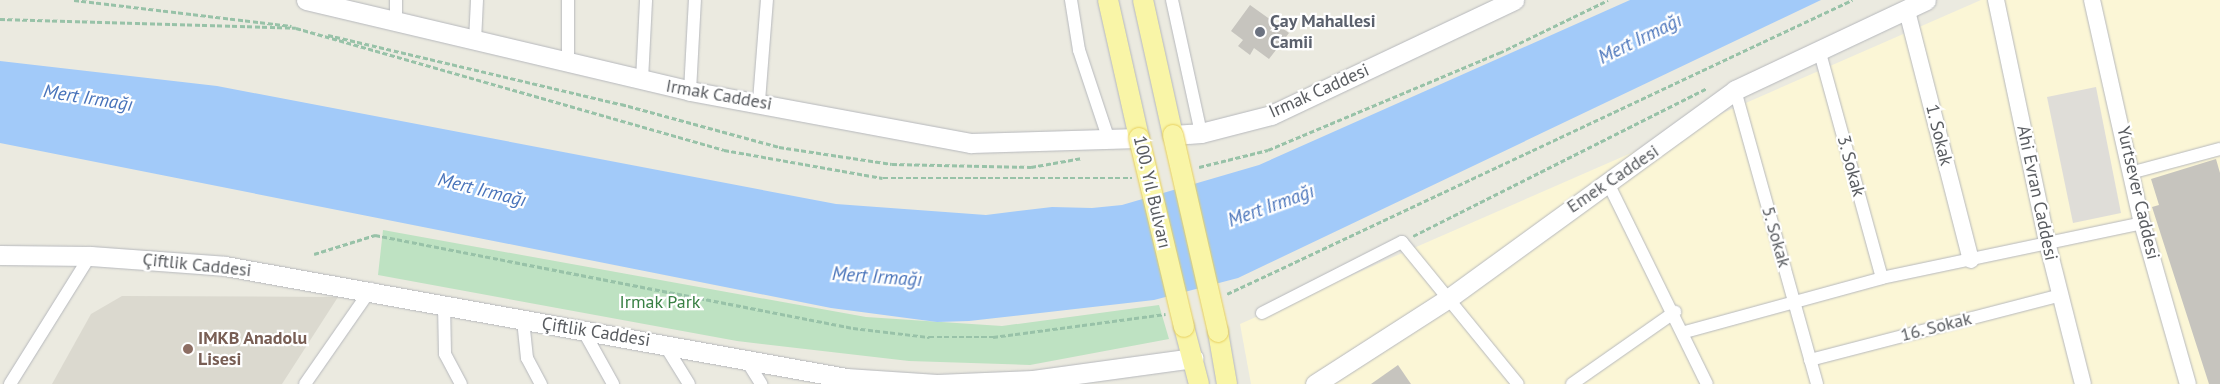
<!DOCTYPE html>
<meta charset="utf-8">
<style>
body{margin:0}
#map{position:relative;width:2220px;height:384px;overflow:hidden;background:#ebeae0;font-family:"PT Sans",sans-serif}
div>[style]{position:absolute}
[style*='--x']{left:calc(var(--x)*1px);top:calc(var(--y)*1px);width:calc(var(--w)*1px);rotate:calc(var(--a)*1deg)}
.commercial>*{inset:0;background:#fbf6d6}
.industrial>*{inset:0;background:#dfddd8}
.education>*{inset:0;background:#dbd9cf}
.green>*{inset:0;background:#bee2c2}
.water>*{inset:0;background:#a2caf9}
.building>*{inset:0;background:#c6c4be}
.path>*{height:2.5px;margin-top:-1.25px;transform-origin:0;background:repeating-linear-gradient(90deg,#98c2a8 0 5px,transparent 0 7.5px)}
.roads{filter:drop-shadow(0 0 1px #b6b8bc) drop-shadow(0 0 1px #b6b8bc)}
.minor>*{height:12px;margin:-6px;padding:0 6px;transform-origin:6px;border-radius:6px;background:#fff}
.tertiary>*{height:16px;margin:-8px;padding:0 8px;transform-origin:8px;border-radius:8px;background:#fff}
.secondary>*{height:19px;margin:-9.5px;padding:0 9.5px;transform-origin:9.5px;border-radius:9.5px;background:#fff}
.primary>*{height:20px;margin:-10px;padding:0 10px;transform-origin:10px;border-radius:10px;background:#f9f5a7}
.bridges{filter:drop-shadow(0 0 1px #e8d05d) drop-shadow(0 0 1px #e8d05d)}
.primary-bridge>*{height:20px;margin:-10px;padding:0 10px;transform-origin:10px;border-radius:10px;background:#f9f5a7}
.dots>*{width:14px;height:14px;translate:-50% -50%;box-sizing:border-box;border:2px solid #fff;border-radius:50%}
span{translate:-50% -50%;white-space:nowrap;text-align:center;line-height:1.15;-webkit-text-stroke:4.5px #fff;paint-order:stroke}
.worship-label{font-size:18px;color:#5b616d;font-weight:700}
.left{translate:0 -50%;text-align:left}
.street-label{font-size:18px;color:#595c60}
.park-label{font-size:18px;color:#398044}
.education-label{font-size:18px;color:#785e54;font-weight:700}
.water-label{font-size:19px;color:#4873ba;font-style:italic}
</style>
<div id="map">
<div class="commercial">
<i style="clip-path:polygon(1981px 0,2220px 0,2220px 384px,1251px 384px,1240px 324px)"></i>
</div>
<div class="industrial">
<i style="clip-path:polygon(2096px 87px,2121px 213px,2073px 223px,2047px 97px)"></i>
</div>
<div class="education">
<i style="clip-path:polygon(122px 296px,338px 297px,282px 384px,52px 384px,91px 314px)"></i>
</div>
<div class="green">
<i style="clip-path:polygon(383px 230px,866px 317px,1002px 326px,1159px 305px,1169px 339px,1030px 365px,909px 361px,737px 341px,378px 275px)"></i>
</div>
<div class="water">
<i style="clip-path:polygon(1630px 0,1821px 0,1238px 278px,1154px 300px,969px 321px,937px 322px,831px 308px,0 143px,0 61px,217px 86px,836px 204px,986px 215px,1052px 207px,1092px 208px,1122px 205px,1259px 165px)"></i>
</div>
<div class="building">
<i style="clip-path:polygon(1250px 5px,1289px 33px,1269px 59px,1254px 48px,1250px 55px,1238px 46px,1243px 40px,1231px 31px)"></i>
<i style="clip-path:polygon(2216px 159px,2220px 173px,2220px 384px,2209px 384px,2152px 207px,2159px 205px,2151px 179px)"></i>
<i style="clip-path:polygon(1398px 365px,1411px 384px,1371px 384px)"></i>
</div>
<div class="path">
<i style="--x:74;--y:0;--w:219;--a:6.8"></i>
<i style="--x:0;--y:19;--w:296;--a:1.7"></i>
<i style="--x:296;--y:28;--w:445;--a:15.9"></i>
<i style="--x:724;--y:150;--w:161;--a:10"></i>
<i style="--x:883;--y:178;--w:249;--a:0"></i>
<i style="--x:328;--y:35;--w:301;--a:13.3"></i>
<i style="--x:621;--y:104;--w:164;--a:15.2"></i>
<i style="--x:779;--y:147;--w:114;--a:8.6"></i>
<i style="--x:892;--y:164;--w:139;--a:1.2"></i>
<i style="--x:1031;--y:167;--w:52;--a:-10"></i>
<i style="--x:1199;--y:167;--w:71;--a:-13.8"></i>
<i style="--x:1268;--y:150;--w:251;--a:-22.8"></i>
<i style="--x:1499;--y:53;--w:121;--a:-25.9"></i>
<i style="--x:1413;--y:236;--w:329;--a:-26.7"></i>
<i style="--x:314;--y:254;--w:64;--a:-17.3"></i>
<i style="--x:375;--y:235;--w:487;--a:11"></i>
<i style="--x:853;--y:328;--w:77;--a:6.8"></i>
<i style="--x:929;--y:337;--w:64;--a:0"></i>
<i style="--x:993;--y:337;--w:174;--a:-7.6"></i>
<i style="--x:1227;--y:294;--w:691;--a:-25.19"></i>
</div>
<div class="roads">
<div class="minor">
<i style="--x:568;--y:0;--w:63;--a:90"></i>
<i style="--x:1071;--y:0;--w:51;--a:80.9"></i>
<i style="--x:1079;--y:50;--w:95;--a:71.6"></i>
<i style="--x:1172;--y:0;--w:136;--a:77.7"></i>
<i style="--x:396;--y:23;--w:23;--a:-90"></i>
<i style="--x:475;--y:41;--w:41;--a:-87.2"></i>
<i style="--x:1820;--y:53;--w:233;--a:74.6"></i>
<i style="--x:642;--y:80;--w:80;--a:-87.1"></i>
<i style="--x:1735;--y:90;--w:305;--a:74.4"></i>
<i style="--x:690;--y:91;--w:91;--a:-86.9"></i>
<i style="--x:759;--y:101;--w:101;--a:-85.5"></i>
<i style="--x:2134;--y:172;--w:89;--a:-15"></i>
<i style="--x:1607;--y:181;--w:226;--a:63.8"></i>
<i style="--x:444;--y:305;--w:49;--a:88.8"></i>
<i style="--x:445;--y:354;--w:34;--a:62"></i>
<i style="--x:1262;--y:313;--w:157;--a:-26.9"></i>
<i style="--x:1402;--y:242;--w:183;--a:50.8"></i>
<i style="--x:523;--y:320;--w:38;--a:84"></i>
<i style="--x:527;--y:358;--w:30;--a:62"></i>
<i style="--x:583;--y:330;--w:62;--a:60.9"></i>
<i style="--x:1685;--y:332;--w:204;--a:-15.3"></i>
<i style="--x:1882;--y:278;--w:266;--a:-11.9"></i>
<i style="--x:663;--y:342;--w:49;--a:58.2"></i>
<i style="--x:745;--y:358;--w:31;--a:58"></i>
<i style="--x:1810;--y:360;--w:259;--a:-14.5"></i>
<i style="--x:10;--y:384;--w:151;--a:-58"></i>
<i style="--x:305;--y:384;--w:116;--a:-55.2"></i>
<i style="--x:1572;--y:384;--w:126;--a:-35"></i>
</div>
<div class="tertiary">
<i style="--x:1996;--y:0;--w:247;--a:78.1"></i>
<i style="--x:2047;--y:242;--w:146;--a:75.8"></i>
<i style="--x:2092;--y:0;--w:229;--a:77.4"></i>
<i style="--x:2142;--y:223;--w:167;--a:74.1"></i>
<i style="--x:1907;--y:11;--w:257;--a:75.6"></i>
</div>
<div class="secondary">
<i style="--x:306;--y:0;--w:395;--a:13.3"></i>
<i style="--x:690;--y:91;--w:286;--a:10.5"></i>
<i style="--x:971;--y:143;--w:168;--a:-1.7"></i>
<i style="--x:1173;--y:135;--w:28;--a:-4"></i>
<i style="--x:1201;--y:133;--w:72;--a:-14.4"></i>
<i style="--x:1271;--y:115;--w:269;--a:-25.3"></i>
<i style="--x:0;--y:255;--w:90;--a:0.6"></i>
<i style="--x:90;--y:256;--w:135;--a:4.2"></i>
<i style="--x:225;--y:266;--w:631;--a:10.22"></i>
<i style="--x:846;--y:378;--w:91;--a:3.8"></i>
<i style="--x:937;--y:384;--w:96;--a:-2.4"></i>
<i style="--x:1033;--y:380;--w:162;--a:-7.8"></i>
<i style="--x:1315;--y:384;--w:159;--a:-32.7"></i>
<i style="--x:1449;--y:298;--w:354;--a:-36"></i>
<i style="--x:1735;--y:90;--w:211;--a:-25.2"></i>
</div>
<div class="primary">
<i style="--x:1108;--y:0;--w:141;--a:77.3"></i>
<i style="--x:1143;--y:0;--w:138;--a:77.5"></i>
<i style="--x:1184;--y:327;--w:59;--a:75.3"></i>
<i style="--x:1218;--y:332;--w:53;--a:80.2"></i>
</div>
</div>
<div class="bridges">
<div class="primary-bridge">
<i style="--x:1173;--y:135;--w:202;--a:77.1"></i>
<i style="--x:1139;--y:138;--w:194;--a:76.6"></i>
</div>
</div>
<div class="dots">
<i style="left:1260px;top:32px;background:#6b7280"></i>
<i style="left:188px;top:349px;background:#8d6e63"></i>
</div>
<div class="worship-label">
<span class="left" style="left:1270px;top:32px">Çay Mahallesi<br>Camii</span>
</div>
<div class="street-label">
<span style="left:1319px;top:91px;rotate:-24deg">Irmak Caddesi</span>
<span style="left:719px;top:95px;rotate:10deg">Irmak Caddesi</span>
<span style="left:1939px;top:135px;rotate:76deg">1. Sokak</span>
<span style="left:1851px;top:166px;rotate:75deg">3. Sokak</span>
<span style="left:1613px;top:179px;rotate:-34deg">Emek Caddesi</span>
<span style="left:1152px;top:192px;rotate:77deg">100. Yıl Bulvarı</span>
<span style="left:2037px;top:193px;rotate:78deg">Ahi Evran Caddesi</span>
<span style="left:2138px;top:193px;rotate:77deg">Yurtsever Caddesi</span>
<span style="left:1776px;top:237px;rotate:74deg">5. Sokak</span>
<span style="left:197px;top:265px;rotate:6deg">Çiftlik Caddesi</span>
<span style="left:1936px;top:327px;rotate:-14deg">16. Sokak</span>
<span style="left:596px;top:332px;rotate:9deg">Çiftlik Caddesi</span>
</div>
<div class="park-label">
<span style="left:660px;top:302px">Irmak Park</span>
</div>
<div class="education-label">
<span class="left" style="left:198px;top:349px">IMKB Anadolu<br>Lisesi</span>
</div>
<div class="water-label">
<span style="left:1640px;top:39px;rotate:-26deg">Mert Irmağı</span>
<span style="left:88px;top:98px;rotate:9deg">Mert Irmağı</span>
<span style="left:482px;top:190px;rotate:14deg">Mert Irmağı</span>
<span style="left:1271px;top:206px;rotate:-20deg">Mert Irmağı</span>
<span style="left:877px;top:277px;rotate:4deg">Mert Irmağı</span>
</div>
</div>
